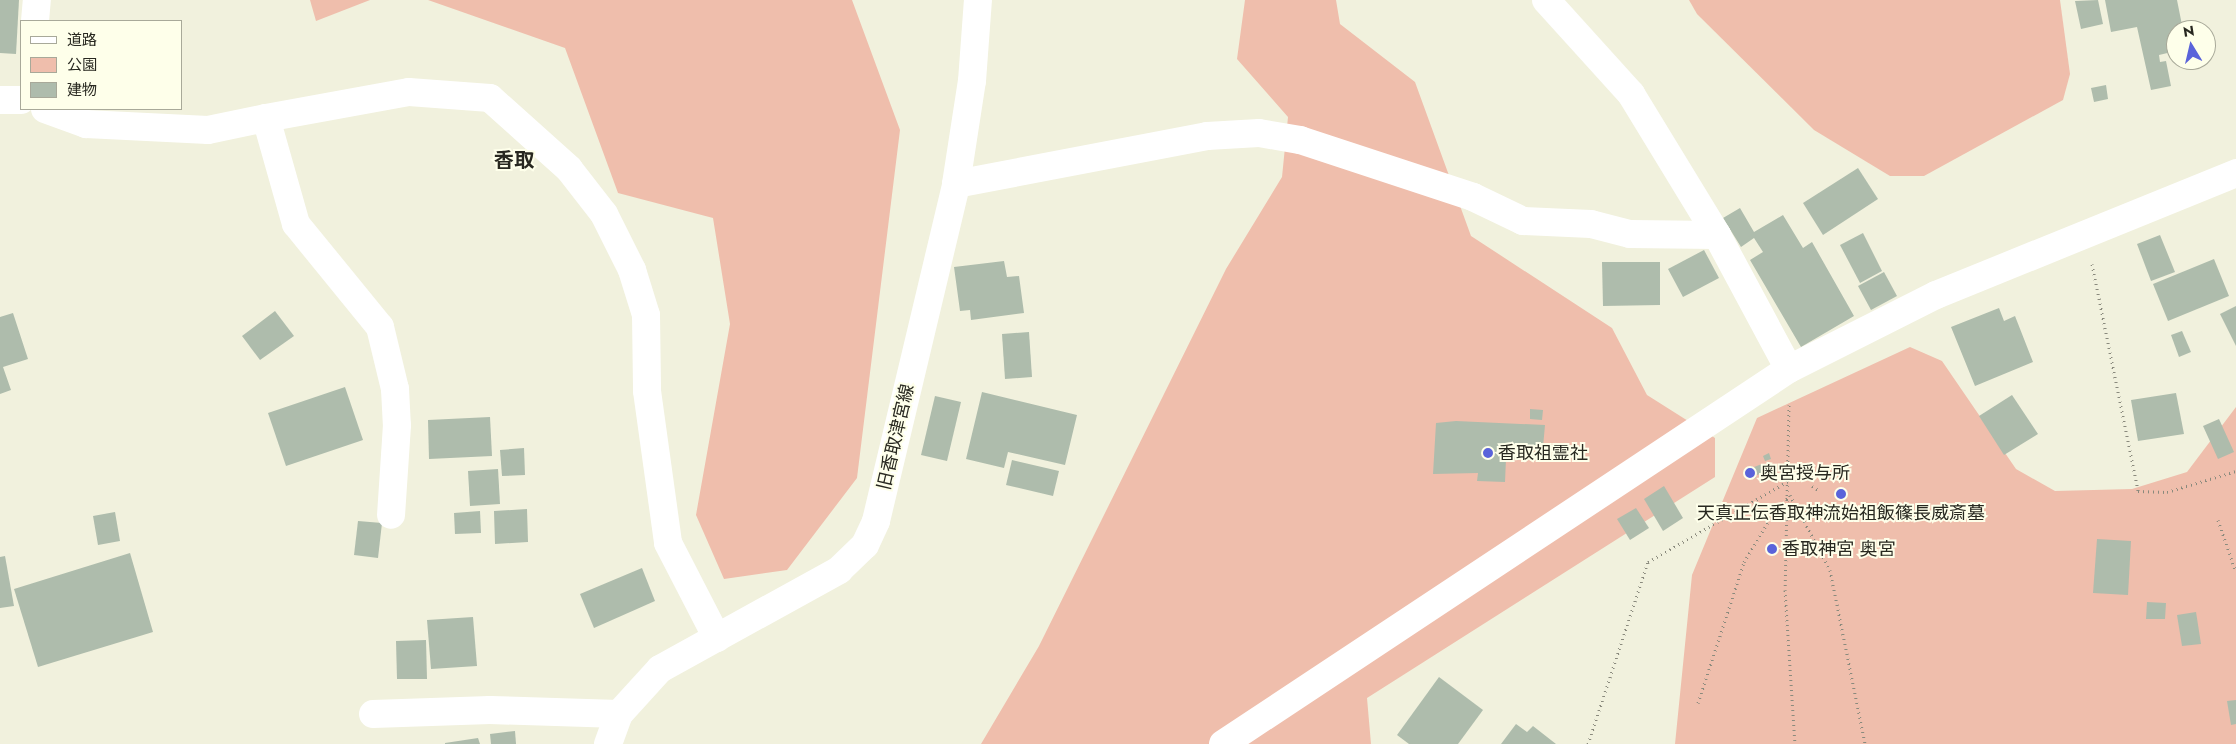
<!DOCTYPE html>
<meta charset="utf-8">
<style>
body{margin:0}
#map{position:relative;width:2236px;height:744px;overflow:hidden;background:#f1f1dd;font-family:Jost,"Noto Sans JP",sans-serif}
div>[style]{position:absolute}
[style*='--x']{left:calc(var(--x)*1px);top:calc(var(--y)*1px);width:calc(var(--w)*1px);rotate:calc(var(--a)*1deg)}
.green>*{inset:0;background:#efbeac}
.building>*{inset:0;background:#aebcac}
.path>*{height:3px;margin-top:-1.5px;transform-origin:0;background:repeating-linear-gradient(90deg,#8a8a7d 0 1px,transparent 0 5px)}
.street>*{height:28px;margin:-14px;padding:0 14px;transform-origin:14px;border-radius:14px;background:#fff}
.secondary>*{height:28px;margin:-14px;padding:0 14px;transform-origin:14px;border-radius:14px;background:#fff}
.dots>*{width:14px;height:14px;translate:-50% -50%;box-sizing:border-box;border:2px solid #feffea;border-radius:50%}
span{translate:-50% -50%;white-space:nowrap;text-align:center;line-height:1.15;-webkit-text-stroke:4px #feffea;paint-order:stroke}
.street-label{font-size:18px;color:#282820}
.poi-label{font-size:18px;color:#282820}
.left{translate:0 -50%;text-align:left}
.quarter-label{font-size:20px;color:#282820;font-weight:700}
.legend{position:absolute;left:20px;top:20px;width:162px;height:90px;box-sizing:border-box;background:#feffea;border:1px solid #a8a999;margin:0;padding:6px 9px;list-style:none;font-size:15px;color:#282820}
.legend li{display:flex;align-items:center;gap:10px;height:25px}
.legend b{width:25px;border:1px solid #a8a999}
.north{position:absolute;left:2166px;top:20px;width:50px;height:50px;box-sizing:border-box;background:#feffea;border:1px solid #a8a999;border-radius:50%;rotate:351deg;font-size:14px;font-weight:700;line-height:20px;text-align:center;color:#282820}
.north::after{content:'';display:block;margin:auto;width:18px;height:22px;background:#5a63da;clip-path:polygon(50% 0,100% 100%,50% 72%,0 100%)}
</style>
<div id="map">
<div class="green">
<i style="clip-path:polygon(310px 0,370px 0,316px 21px)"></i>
<i style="clip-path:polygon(428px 0,852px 0,900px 130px,857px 478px,787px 570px,724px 579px,696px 515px,730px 324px,713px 218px,618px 193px,565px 48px)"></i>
<i style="clip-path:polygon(1245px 0,1336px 0,1340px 24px,1415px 82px,1471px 236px,1612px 328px,1647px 395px,1715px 438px,1715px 477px,1367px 698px,1371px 744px,981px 744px,1039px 646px,1226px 269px,1282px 177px,1288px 117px,1237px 59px)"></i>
<i style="clip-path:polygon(1689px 0,2060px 0,2070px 74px,2063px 100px,1924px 176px,1890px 176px,1814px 130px,1697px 14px)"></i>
<i style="clip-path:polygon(1910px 347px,1942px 361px,2016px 469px,2055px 491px,2132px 489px,2187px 472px,2236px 407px,2236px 744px,1675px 744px,1692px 575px,1757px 418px)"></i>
</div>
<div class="building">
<i style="clip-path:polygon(0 0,19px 0,16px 54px,0 53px)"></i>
<i style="clip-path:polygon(2098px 0,2103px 24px,2081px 29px,2075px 1px)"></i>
<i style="clip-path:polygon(2105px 0,2177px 0,2183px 30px,2176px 30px,2176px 51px,2159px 55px,2160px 62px,2166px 61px,2171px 86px,2151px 90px,2137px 27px,2111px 32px)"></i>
<i style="clip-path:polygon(2106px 85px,2108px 99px,2094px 102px,2091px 88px)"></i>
<i style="clip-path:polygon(1858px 168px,1878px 199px,1823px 235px,1803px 203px)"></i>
<i style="clip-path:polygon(1740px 208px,1754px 232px,1783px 215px,1803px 248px,1812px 242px,1854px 316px,1801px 347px,1750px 260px,1763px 252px,1754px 238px,1741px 247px,1723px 218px)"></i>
<i style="clip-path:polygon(1863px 233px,1882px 271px,1860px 283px,1840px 245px)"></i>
<i style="clip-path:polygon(2160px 235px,2175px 272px,2151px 281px,2137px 244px)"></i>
<i style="clip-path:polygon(1704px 250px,1719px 278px,1683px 297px,1668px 269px)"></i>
<i style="clip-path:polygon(2214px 259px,2229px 296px,2168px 321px,2153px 284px)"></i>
<i style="clip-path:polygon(1004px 261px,1007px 277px,1019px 276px,1024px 313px,971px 320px,970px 310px,960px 311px,954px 267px)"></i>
<i style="clip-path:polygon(1602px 262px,1660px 262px,1660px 305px,1603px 306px)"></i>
<i style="clip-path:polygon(1884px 272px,1897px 296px,1871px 310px,1858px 286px)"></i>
<i style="clip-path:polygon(2236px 306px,2236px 346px,2220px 314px)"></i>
<i style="clip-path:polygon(1999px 308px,2004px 321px,2015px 316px,2033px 362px,1975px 386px,1951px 327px)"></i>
<i style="clip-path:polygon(275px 311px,294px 336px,260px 360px,242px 336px)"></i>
<i style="clip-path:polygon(13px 313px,28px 359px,3px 367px,11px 390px,0 394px,0 317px)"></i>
<i style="clip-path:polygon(2182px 331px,2191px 352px,2179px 357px,2171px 335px)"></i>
<i style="clip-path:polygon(1029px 332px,1032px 377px,1005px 379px,1002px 334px)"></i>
<i style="clip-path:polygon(345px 387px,363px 440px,286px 466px,268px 413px)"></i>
<i style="clip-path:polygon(982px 392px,1077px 415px,1065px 465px,1008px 452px,1004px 468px,966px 459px)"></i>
<i style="clip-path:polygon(2176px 393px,2184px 434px,2138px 441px,2131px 400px)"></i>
<i style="clip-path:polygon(2012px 395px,2038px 434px,2004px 455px,1979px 416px)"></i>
<i style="clip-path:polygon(935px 396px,961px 402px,947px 461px,921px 455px)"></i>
<i style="clip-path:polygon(1530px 409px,1543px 410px,1542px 420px,1530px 419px)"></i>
<i style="clip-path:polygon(490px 417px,492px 456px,429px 459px,428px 420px)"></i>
<i style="clip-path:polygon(2219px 419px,2234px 452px,2218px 459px,2203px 426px)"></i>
<i style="clip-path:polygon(1456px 421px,1545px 425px,1543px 447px,1515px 446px,1515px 459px,1506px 459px,1505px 482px,1477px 481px,1478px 473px,1433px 474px,1436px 423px)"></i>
<i style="clip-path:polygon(524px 448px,525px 475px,502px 476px,500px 450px)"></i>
<i style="clip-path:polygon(1769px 453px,1771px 459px,1765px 461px,1763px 456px)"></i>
<i style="clip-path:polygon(1012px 460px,1059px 471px,1053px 496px,1006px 485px)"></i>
<i style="clip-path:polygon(1762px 464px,1765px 472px,1757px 475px,1754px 467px)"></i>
<i style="clip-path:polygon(1752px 466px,1756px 478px,1749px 480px,1744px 469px)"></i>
<i style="clip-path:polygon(498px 469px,500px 504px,470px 506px,468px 471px)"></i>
<i style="clip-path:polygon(1664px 486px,1683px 518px,1663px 531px,1644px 499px)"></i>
<i style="clip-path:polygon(1636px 508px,1649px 528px,1630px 540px,1617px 519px)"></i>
<i style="clip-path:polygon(527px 509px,528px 542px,495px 544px,494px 511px)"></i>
<i style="clip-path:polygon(480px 511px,481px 533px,455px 534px,454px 513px)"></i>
<i style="clip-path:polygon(115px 512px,120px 541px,98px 545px,93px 516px)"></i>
<i style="clip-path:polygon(358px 521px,382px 523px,378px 558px,354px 555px)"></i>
<i style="clip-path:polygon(2097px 539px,2131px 541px,2128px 595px,2093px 593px)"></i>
<i style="clip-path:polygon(130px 553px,153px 632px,38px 667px,14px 589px)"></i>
<i style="clip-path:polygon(5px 556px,14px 606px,0 608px,0 557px)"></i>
<i style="clip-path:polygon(642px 568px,655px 601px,594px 628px,580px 594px)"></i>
<i style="clip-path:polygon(2147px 602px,2166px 603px,2165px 619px,2146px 619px)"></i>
<i style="clip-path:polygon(2196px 612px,2201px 644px,2182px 646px,2177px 615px)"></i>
<i style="clip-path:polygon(473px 617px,477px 666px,431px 669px,427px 620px)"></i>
<i style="clip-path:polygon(426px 640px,427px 679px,397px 679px,396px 641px)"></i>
<i style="clip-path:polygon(1439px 677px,1483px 710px,1458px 744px,1409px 744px,1397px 735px)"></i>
<i style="clip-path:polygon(2236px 700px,2236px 724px,2231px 725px,2227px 701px)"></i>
<i style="clip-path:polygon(1516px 724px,1527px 732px,1533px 726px,1556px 744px,1501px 744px)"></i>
<i style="clip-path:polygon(515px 731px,516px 744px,491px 744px,490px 734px)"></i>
<i style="clip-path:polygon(478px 738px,480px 744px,445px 744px,445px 743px)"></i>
</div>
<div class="path">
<i style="--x:2092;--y:264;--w:232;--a:78.5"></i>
<i style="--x:2138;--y:491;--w:29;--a:2"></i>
<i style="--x:2167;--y:492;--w:72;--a:-16.9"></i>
<i style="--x:1789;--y:405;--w:185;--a:91.2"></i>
<i style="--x:1785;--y:590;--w:154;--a:86.3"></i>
<i style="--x:1812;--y:486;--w:9;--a:32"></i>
<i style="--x:1836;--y:497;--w:4;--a:-34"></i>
<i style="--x:2218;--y:520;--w:55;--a:70.9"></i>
<i style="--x:1698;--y:703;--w:148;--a:-71.9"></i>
<i style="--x:1744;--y:562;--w:56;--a:-58.9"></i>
<i style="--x:1773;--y:514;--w:25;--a:-48"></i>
<i style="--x:1790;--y:495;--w:85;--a:61.9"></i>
<i style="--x:1830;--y:570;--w:177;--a:78.6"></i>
<i style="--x:1588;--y:744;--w:192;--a:-71.8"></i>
<i style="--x:1648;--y:562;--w:164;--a:-30"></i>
</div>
<div class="street">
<i style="--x:1546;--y:0;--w:127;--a:47.9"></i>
<i style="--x:1631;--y:94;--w:165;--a:58.6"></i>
<i style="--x:1717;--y:235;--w:152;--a:61.8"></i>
<i style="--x:35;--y:21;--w:21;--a:-85"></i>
<i style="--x:0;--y:100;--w:21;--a:0"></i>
<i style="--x:45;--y:109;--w:44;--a:20.1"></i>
<i style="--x:86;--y:124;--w:122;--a:2.8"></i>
<i style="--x:208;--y:130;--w:59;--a:-11.7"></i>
<i style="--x:266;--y:118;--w:110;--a:74.2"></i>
<i style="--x:296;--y:224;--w:133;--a:50.8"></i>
<i style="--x:380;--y:327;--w:64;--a:76.4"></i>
<i style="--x:395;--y:389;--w:36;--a:87"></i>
<i style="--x:397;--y:425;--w:90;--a:93.8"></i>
<i style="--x:266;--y:118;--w:145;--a:-10.3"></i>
<i style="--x:409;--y:92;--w:81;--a:4.2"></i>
<i style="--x:490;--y:98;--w:106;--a:41.9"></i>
<i style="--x:569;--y:169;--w:57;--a:52.1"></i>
<i style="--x:604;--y:214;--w:63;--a:63.4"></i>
<i style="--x:632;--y:270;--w:47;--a:72.7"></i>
<i style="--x:646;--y:315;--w:76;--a:89.2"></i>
<i style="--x:647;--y:391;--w:153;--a:82.1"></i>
<i style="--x:668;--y:543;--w:107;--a:62.7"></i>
<i style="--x:956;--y:184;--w:256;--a:-10.8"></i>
<i style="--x:1207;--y:136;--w:52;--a:-3.3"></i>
<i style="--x:1259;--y:133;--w:42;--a:9.7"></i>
<i style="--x:1300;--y:140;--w:182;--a:18.2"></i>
<i style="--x:1473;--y:197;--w:55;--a:25.6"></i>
<i style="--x:1523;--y:221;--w:68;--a:2.5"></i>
<i style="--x:1591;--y:224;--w:40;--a:14.4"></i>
<i style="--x:1630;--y:234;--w:87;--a:0.7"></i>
<i style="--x:373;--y:714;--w:117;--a:-2"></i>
<i style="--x:490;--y:710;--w:129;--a:1.8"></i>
<i style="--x:1223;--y:744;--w:679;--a:-33.53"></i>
<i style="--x:1789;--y:369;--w:165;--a:-26.7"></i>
<i style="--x:1936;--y:295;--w:324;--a:-22.1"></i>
</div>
<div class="secondary">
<i style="--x:608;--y:744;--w:32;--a:-70"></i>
<i style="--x:619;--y:714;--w:61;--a:-47.7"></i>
<i style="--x:660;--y:669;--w:205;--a:-28.9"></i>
<i style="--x:839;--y:570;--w:36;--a:-44"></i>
<i style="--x:865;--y:545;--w:26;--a:-65"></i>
<i style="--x:876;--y:521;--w:346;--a:-76.6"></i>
<i style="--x:956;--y:184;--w:104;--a:-81.2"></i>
<i style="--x:972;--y:81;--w:81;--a:-85.8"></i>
</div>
<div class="dots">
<i style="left:1488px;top:453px;background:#5a63da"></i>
<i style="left:1750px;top:473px;background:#5a63da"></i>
<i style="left:1841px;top:494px;background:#5a63da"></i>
<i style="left:1772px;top:549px;background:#5a63da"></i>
</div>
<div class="street-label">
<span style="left:896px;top:437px;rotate:-77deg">旧香取津宮線</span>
</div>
<div class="poi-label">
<span class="left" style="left:1498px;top:453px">香取祖霊社</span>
<span class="left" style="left:1760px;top:473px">奥宮授与所</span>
<span style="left:1841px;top:513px">天真正伝香取神流始祖飯篠長威斎墓</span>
<span class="left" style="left:1782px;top:549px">香取神宮 奥宮</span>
</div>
<div class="quarter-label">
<span style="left:514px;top:160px">香取</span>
</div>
<ul class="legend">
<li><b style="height:6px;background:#fff"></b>道路</li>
<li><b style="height:14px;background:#efbeac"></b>公園</li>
<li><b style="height:14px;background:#aebcac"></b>建物</li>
</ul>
<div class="north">N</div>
</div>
